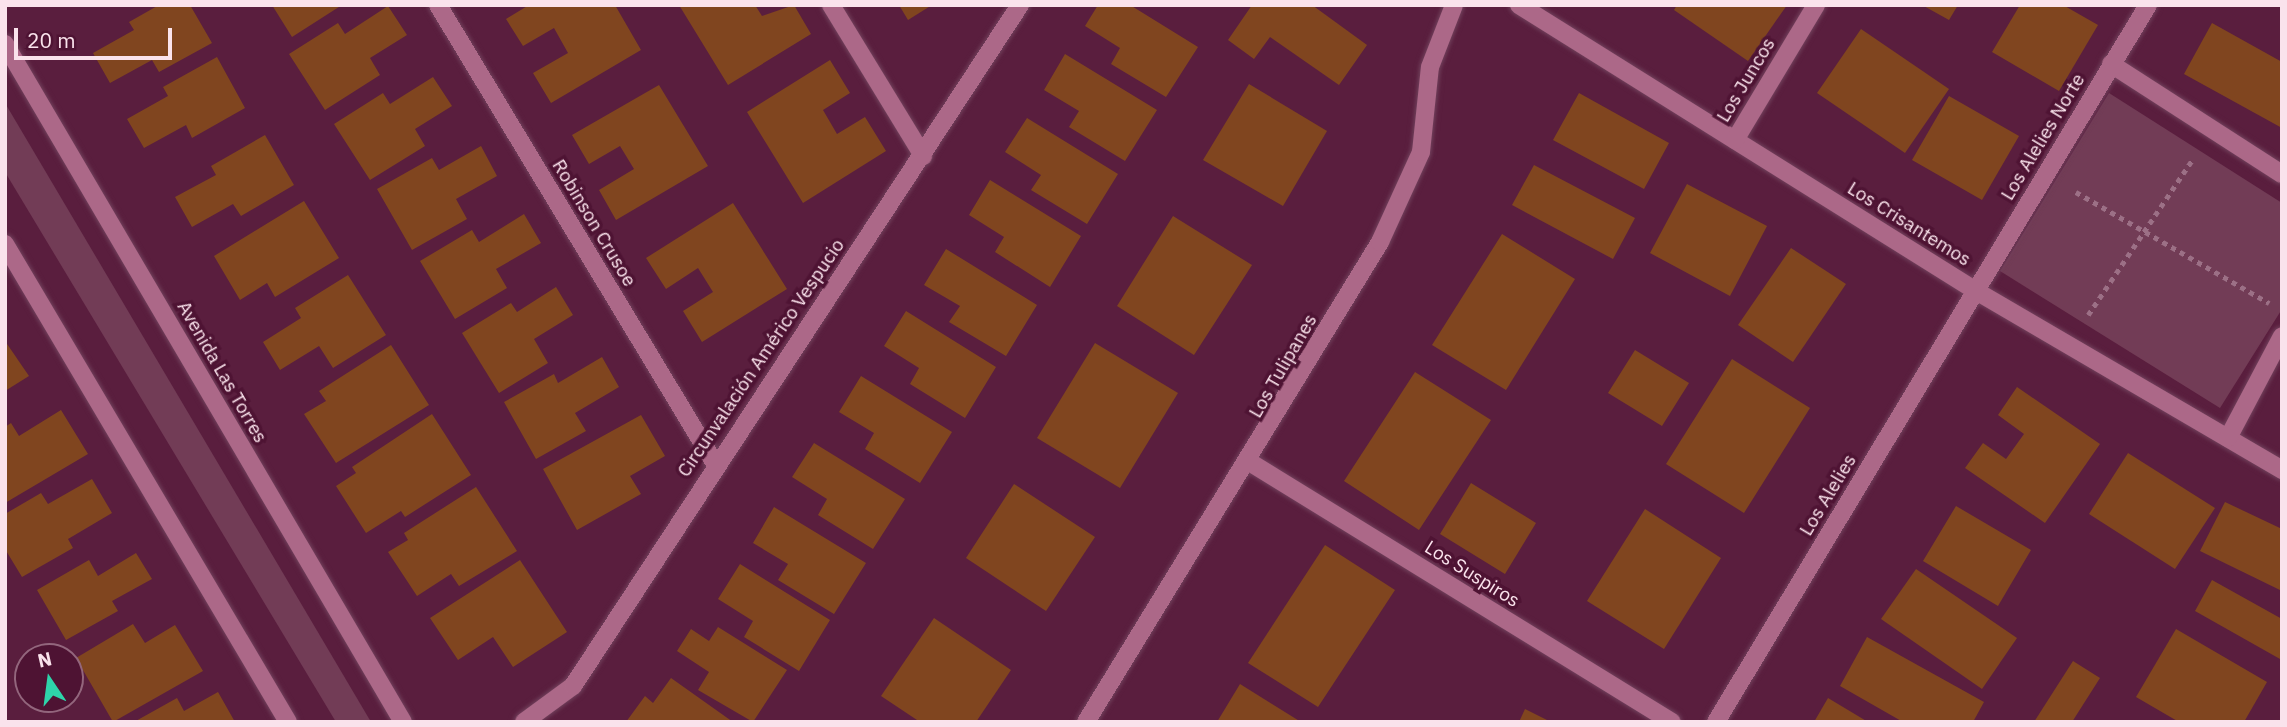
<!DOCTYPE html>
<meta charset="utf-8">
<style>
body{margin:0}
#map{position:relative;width:2287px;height:727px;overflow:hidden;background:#5a1e3e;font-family:"IBM Plex Sans",sans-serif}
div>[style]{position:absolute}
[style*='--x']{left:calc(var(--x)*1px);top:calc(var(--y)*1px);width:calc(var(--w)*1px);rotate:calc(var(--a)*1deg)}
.green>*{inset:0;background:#723c56}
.building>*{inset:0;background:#80451f}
.path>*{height:4.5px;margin-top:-2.25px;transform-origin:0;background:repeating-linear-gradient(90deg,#9c7086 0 5px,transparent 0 10px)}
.roads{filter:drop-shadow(0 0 2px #71415c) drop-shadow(0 0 2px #71415c)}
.street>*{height:18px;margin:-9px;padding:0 9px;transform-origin:9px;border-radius:9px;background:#ac6888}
.secondary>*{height:18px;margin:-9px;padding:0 9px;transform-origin:9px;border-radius:9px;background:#ac6888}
span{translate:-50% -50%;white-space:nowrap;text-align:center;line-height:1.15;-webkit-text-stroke:7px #4e1333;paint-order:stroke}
.street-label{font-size:19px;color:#fae3ec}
.frame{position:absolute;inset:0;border:7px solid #fae3ec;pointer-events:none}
.north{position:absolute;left:14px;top:643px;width:70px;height:70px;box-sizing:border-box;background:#4e1333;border:2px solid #93667d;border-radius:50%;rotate:347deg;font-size:19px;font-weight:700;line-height:28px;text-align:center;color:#fae3ec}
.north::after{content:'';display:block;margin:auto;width:24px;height:32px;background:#2ed4aa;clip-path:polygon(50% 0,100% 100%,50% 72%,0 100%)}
.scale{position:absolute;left:14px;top:28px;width:158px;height:32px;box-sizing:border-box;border:4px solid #fae3ec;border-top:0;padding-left:9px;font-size:21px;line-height:24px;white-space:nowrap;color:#fae3ec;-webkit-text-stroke:5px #4e1333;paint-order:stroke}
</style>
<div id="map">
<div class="green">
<i style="clip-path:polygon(2109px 93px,2282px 203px,2282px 309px,2220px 408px,2000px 271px)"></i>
<i style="clip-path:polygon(5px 103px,371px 722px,336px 722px,5px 172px)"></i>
</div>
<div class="building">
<i style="clip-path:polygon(159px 5px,190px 5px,212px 43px,159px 72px,152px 60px,110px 83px,93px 53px,134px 30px,129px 22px)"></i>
<i style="clip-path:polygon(272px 5px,342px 5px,292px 37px)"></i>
<i style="clip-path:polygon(529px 5px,615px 5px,641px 50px,551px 103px,533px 73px,568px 53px,554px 28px,523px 46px,506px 19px)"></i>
<i style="clip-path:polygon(679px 5px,755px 5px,762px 16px,794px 5px,811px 34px,728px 85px)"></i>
<i style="clip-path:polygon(899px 5px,932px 5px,908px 20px)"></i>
<i style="clip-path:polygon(1098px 5px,1130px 5px,1198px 47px,1166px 97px,1111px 64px,1120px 48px,1085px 26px)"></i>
<i style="clip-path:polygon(1252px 5px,1312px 5px,1367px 45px,1339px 85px,1270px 37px,1254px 59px,1228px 40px)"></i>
<i style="clip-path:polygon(1677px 5px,1787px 5px,1748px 61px,1674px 10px)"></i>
<i style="clip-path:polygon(1922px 5px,1958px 5px,1949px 20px)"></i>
<i style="clip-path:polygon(2020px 5px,2063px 5px,2098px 25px,2059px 91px,1992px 52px)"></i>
<i style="clip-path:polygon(388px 6px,407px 35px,370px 58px,380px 75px,325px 110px,289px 54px,338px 23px,345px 34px)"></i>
<i style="clip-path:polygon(2212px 23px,2282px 62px,2282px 128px,2184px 74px)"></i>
<i style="clip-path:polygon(1861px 29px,1949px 89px,1905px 153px,1817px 93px)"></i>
<i style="clip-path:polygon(1065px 54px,1157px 110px,1125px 161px,1069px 127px,1079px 111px,1044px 90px)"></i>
<i style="clip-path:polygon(217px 57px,245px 108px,192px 138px,186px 125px,144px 148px,127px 119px,168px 96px,163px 87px)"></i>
<i style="clip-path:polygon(830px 60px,850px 93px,823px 110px,837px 134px,865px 117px,886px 151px,803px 203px,747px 112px)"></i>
<i style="clip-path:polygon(433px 77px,452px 106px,415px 129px,425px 146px,370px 180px,334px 124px,383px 93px,390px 104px)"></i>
<i style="clip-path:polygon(1249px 84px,1327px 131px,1283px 206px,1203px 160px)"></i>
<i style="clip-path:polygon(659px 85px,708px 166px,616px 220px,599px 190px,634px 169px,620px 146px,589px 164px,572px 135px)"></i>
<i style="clip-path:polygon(1579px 93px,1669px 143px,1644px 189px,1553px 140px)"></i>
<i style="clip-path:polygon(1949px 96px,2019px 136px,1982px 200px,1912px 160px)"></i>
<i style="clip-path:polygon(1027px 118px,1118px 174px,1087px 224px,1031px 190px,1041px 175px,1005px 152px)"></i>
<i style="clip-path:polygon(265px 135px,294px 185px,241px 216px,233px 204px,192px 227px,175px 197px,216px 175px,211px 166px)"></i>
<i style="clip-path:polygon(481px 146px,497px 176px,456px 199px,467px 219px,412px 250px,377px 189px,432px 158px,439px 170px)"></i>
<i style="clip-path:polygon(1534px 165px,1635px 218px,1613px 259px,1512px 205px)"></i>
<i style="clip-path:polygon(990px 180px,1081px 236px,1050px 287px,995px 252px,1004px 237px,969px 215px)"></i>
<i style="clip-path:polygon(1687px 184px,1767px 226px,1730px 296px,1650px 253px)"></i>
<i style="clip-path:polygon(304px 201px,339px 258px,275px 297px,267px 283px,240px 300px,214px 256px)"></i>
<i style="clip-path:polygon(733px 203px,787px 289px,702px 342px,683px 311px,713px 292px,698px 268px,666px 289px,646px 258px)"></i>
<i style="clip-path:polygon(524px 214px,541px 243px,496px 269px,507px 288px,455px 319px,420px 261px,472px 230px,479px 242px)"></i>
<i style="clip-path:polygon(1173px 216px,1252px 265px,1194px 355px,1117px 306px)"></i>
<i style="clip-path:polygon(1502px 234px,1575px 279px,1506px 390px,1432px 345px)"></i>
<i style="clip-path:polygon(1791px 248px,1846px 284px,1793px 362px,1738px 325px)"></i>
<i style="clip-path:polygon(946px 249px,1037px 305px,1006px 356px,949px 322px,960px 306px,924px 285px)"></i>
<i style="clip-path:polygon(348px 275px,386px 335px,333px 368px,319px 346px,280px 370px,263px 342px,301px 318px,295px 308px)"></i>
<i style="clip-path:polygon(556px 287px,573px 315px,534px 339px,548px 363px,499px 393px,462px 333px,511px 303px,517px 312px)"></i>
<i style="clip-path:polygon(906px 311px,996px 367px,965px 418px,910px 384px,919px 368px,884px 346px)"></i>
<i style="clip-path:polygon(5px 341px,29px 376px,5px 391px)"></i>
<i style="clip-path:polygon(1095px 343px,1178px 393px,1120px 488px,1037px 438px)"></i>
<i style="clip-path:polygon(391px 345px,429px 405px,336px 463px,304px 414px,326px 401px,319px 391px)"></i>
<i style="clip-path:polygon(1635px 350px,1689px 383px,1662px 426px,1608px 393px)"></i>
<i style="clip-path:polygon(602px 357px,619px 387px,575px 413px,586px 431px,536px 459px,504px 402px,554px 374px,558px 383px)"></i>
<i style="clip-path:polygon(1732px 359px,1810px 408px,1744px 513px,1666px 464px)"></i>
<i style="clip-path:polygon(1415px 372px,1491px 420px,1419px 530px,1344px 481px)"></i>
<i style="clip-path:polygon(861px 376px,952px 432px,920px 483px,865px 449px,874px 433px,839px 412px)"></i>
<i style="clip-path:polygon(2017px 387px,2100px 444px,2045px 523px,1965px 468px,1983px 443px,2006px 459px,2024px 434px,1998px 415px)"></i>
<i style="clip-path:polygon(61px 410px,88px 454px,5px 503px,5px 427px,11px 423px,19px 436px)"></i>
<i style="clip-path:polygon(432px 414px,471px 475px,405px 517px,401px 511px,366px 533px,336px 486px,356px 473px,352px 467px)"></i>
<i style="clip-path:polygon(641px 415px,665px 456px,630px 476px,641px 494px,577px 530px,543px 469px)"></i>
<i style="clip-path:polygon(814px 443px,905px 499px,873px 549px,818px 515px,827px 499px,792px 477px)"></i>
<i style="clip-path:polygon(2128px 453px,2215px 508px,2175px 569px,2089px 514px)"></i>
<i style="clip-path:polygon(92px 479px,112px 513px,68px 539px,73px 548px,22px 577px,5px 549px,5px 514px,41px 493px,48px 504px)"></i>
<i style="clip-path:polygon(1471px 483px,1536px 523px,1505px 574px,1440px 534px)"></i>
<i style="clip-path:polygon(1014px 484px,1095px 537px,1046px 611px,966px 558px)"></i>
<i style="clip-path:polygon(476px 487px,517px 551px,459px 586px,451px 574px,417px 596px,388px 552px,408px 540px,404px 533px)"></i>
<i style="clip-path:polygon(2225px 502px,2282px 529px,2282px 591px,2200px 551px)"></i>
<i style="clip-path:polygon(1956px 506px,2031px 550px,1998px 606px,1923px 561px)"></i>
<i style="clip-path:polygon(774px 507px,866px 563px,834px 614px,778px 580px,788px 564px,753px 543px)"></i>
<i style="clip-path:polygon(1645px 509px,1721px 558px,1664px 649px,1587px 601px)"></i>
<i style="clip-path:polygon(1325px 545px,1395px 590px,1318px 707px,1248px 663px)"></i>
<i style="clip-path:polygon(136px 553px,152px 579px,112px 601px,118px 611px,66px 640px,37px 590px,89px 560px,98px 576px)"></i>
<i style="clip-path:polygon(520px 560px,567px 632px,513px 667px,493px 637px,458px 660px,430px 618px)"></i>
<i style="clip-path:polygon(740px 564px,830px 620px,799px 671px,744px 637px,753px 621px,718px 599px)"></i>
<i style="clip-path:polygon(1916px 569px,2017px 638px,1982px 689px,1881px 619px)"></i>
<i style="clip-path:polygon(2212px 580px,2282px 619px,2280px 659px,2195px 611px)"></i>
<i style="clip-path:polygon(934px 618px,1011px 670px,976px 722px,920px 722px,881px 696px)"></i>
<i style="clip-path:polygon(133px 624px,145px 643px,175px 625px,203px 671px,113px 722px,76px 658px)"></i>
<i style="clip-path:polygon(718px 627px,787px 670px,753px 722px,698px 690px,709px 672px,677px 651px,691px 629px,709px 641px)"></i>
<i style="clip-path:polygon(2176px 629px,2267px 682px,2244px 722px,2179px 722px,2136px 697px)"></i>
<i style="clip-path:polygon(1867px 637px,1984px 702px,1973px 722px,1903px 722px,1840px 686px)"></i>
<i style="clip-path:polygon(2073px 661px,2100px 678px,2072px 722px,2034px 722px)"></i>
<i style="clip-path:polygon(671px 678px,733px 722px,626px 722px,645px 696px,653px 703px)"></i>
<i style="clip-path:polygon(1240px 684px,1301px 722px,1217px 722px)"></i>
<i style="clip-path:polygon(218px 692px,235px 722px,134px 722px,177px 698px,184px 711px)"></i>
<i style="clip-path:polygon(1828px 698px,1868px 722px,1814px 722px)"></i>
<i style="clip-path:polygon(1525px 709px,1551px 722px,1519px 722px)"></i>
</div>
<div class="path">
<i style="--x:2076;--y:192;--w:223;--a:29.9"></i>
<i style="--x:2088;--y:315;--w:187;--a:-56.1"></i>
</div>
<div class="roads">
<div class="street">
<i style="--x:438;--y:5;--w:534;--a:58.87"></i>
<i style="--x:831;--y:5;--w:177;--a:58.6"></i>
<i style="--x:1519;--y:5;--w:539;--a:32.04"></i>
<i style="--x:1976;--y:291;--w:355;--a:30.3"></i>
<i style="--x:5;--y:44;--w:786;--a:59.59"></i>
<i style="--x:2111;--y:64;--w:203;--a:32.8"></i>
<i style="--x:1735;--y:140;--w:157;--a:-59"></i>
<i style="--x:5;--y:244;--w:555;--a:59.37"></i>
<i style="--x:2228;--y:438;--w:115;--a:-62.1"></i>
<i style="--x:1251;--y:463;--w:494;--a:31.6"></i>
<i style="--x:524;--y:722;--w:61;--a:-36.3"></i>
<i style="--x:573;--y:686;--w:815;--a:-56.72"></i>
<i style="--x:1716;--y:722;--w:837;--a:-58.93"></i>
</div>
<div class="secondary">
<i style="--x:1086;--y:722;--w:563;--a:-58.51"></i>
<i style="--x:1380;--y:242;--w:99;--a:-65.5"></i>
<i style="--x:1421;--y:152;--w:85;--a:-84"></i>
<i style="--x:1430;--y:67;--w:66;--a:-68.8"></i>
</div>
</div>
<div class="street-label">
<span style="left:1746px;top:80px;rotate:-59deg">Los Juncos</span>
<span style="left:2043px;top:137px;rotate:-59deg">Los Alelies Norte</span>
<span style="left:594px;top:223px;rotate:59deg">Robinson Crusoe</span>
<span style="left:1909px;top:224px;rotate:32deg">Los Crisantemos</span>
<span style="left:761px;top:358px;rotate:-56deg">Circunvalación Américo Vespucio</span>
<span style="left:1283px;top:366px;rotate:-60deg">Los Tulipanes</span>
<span style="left:222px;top:372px;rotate:60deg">Avenida Las Torres</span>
<span style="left:1828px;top:495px;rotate:-59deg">Los Alelies</span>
<span style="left:1472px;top:574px;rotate:32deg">Los Suspiros</span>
</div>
<div class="frame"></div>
<div class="north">N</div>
<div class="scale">20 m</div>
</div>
